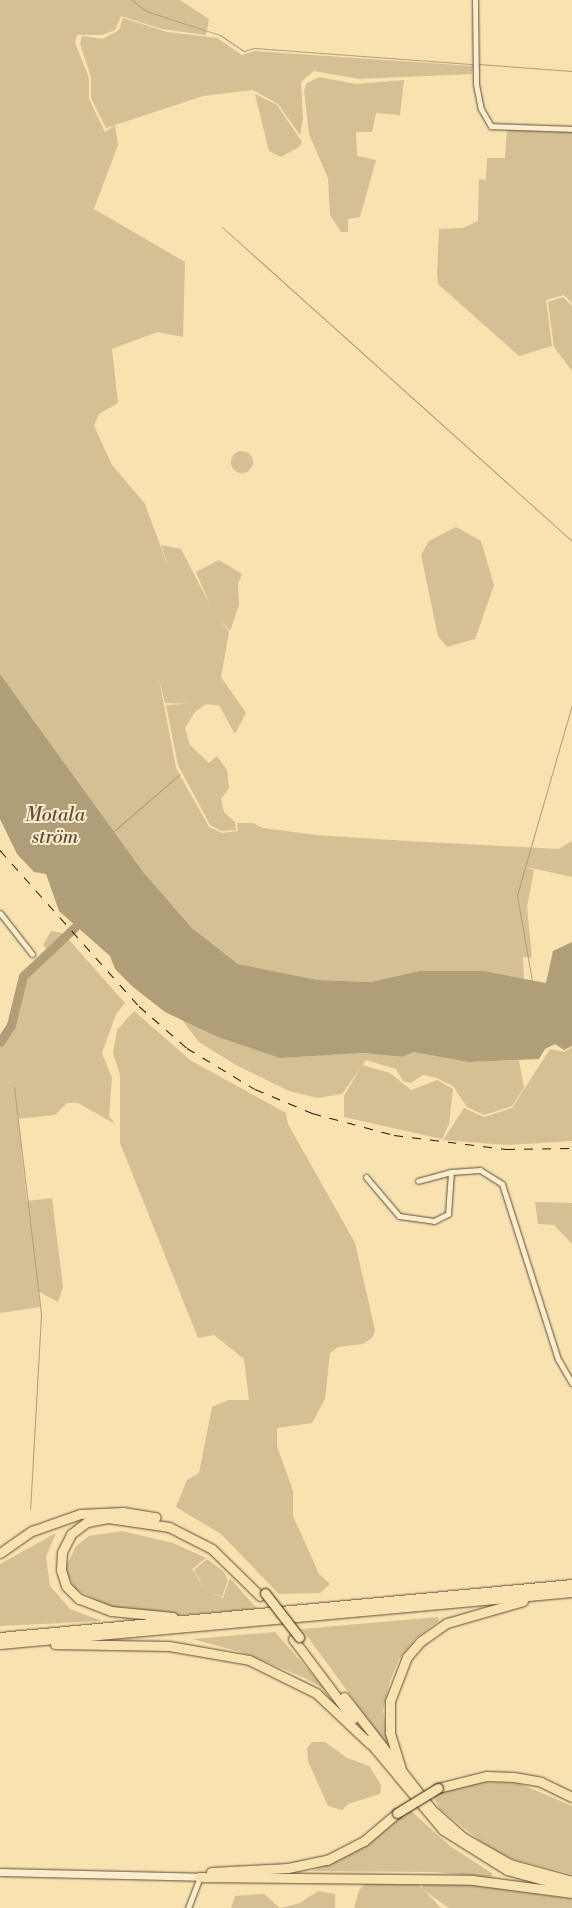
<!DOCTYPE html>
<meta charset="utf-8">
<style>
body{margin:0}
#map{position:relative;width:572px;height:1908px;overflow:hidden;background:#f7e2b0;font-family:"Libre Bodoni",serif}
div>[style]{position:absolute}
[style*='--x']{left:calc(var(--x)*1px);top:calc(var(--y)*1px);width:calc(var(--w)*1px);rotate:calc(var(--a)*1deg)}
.green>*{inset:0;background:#d4c094}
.round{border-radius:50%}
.water>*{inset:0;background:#b09e79}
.stream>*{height:1px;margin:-0.5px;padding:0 0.5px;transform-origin:0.5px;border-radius:0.5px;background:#b09e79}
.river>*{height:9px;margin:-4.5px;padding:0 4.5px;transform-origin:4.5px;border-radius:4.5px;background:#b09e79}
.roads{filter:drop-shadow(0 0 1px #5b4d36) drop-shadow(0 0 1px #5b4d36)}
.minor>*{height:5px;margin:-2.5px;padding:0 2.5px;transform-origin:2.5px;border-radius:2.5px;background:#faeccc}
.secondary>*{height:7px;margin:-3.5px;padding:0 3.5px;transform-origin:3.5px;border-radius:3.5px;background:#faeccc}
.trunk>*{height:9px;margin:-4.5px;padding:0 4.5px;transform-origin:4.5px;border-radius:4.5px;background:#f7e2b0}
.motorway>*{height:9px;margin:-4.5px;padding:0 4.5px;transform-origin:4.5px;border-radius:4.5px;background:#f7e2b0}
.rail>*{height:1px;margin-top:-0.5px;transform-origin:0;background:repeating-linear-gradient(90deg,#271b0d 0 9px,transparent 0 18px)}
.bridges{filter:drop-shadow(0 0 1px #271b0d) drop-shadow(0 0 1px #271b0d)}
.trunk-bridge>*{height:9px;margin:-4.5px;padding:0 4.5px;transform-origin:4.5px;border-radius:4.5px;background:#f7e2b0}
.motorway-bridge>*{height:9px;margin:-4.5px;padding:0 4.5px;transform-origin:4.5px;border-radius:4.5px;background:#f7e2b0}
span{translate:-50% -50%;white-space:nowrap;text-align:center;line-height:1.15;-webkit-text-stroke:4px #faeccc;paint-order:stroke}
.water-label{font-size:19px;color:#5e4f38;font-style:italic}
</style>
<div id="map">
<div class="green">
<i style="clip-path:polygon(0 0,180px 0,209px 19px,206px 35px,162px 29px,121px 16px,115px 30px,102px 35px,77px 35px,75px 43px,89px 78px,89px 99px,105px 132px,115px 125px,118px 145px,94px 209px,185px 262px,183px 337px,157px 332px,112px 349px,118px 403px,99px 414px,94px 426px,112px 465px,145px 504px,170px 572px,161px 545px,181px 549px,210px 605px,196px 572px,219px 560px,242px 574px,238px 584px,239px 605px,230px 631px,220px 620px,229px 632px,221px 677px,246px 713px,235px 734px,219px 705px,165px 703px,159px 679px,176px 768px,209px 827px,222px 833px,238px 831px,237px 823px,253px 823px,263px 828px,316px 835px,408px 841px,559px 849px,572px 841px,572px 877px,522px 866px,534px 870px,527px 907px,532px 958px,523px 957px,524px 980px,484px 971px,419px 971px,371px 982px,318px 980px,238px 964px,192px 928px,144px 873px,0 674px)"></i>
<i style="clip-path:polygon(123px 18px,167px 32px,217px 38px,242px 55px,254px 51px,473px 66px,472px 74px,359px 79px,314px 71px,301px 82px,303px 119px,300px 135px,278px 104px,253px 90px,203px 96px,106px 128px,91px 98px,91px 77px,80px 44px,82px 36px,103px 39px,119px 30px)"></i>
<i style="clip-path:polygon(319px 77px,356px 84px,404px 80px,400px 115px,376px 113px,372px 132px,356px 132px,357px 156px,376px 160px,360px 217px,348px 219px,348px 232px,341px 232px,330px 215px,328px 178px,309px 134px,304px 90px,307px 83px)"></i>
<i style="clip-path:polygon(255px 94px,277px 105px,302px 142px,299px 147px,281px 157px,269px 151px)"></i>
<i style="clip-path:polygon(507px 130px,572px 131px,572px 303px,564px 295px,546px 300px,552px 346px,519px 356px,438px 284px,437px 274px,439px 229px,463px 228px,478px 221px,479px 179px,486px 180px,487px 158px,505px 158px)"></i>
<i style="clip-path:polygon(563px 297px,572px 306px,572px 371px,554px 347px,548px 302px)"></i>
<i class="round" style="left:231px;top:451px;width:22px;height:22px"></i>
<i style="clip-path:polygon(456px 527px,481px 541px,494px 585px,475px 639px,447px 647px,438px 636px,421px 555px,429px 541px)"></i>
<i style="clip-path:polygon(207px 703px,195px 712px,185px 728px,190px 745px,209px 763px,217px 756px,227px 770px,229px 788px,221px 799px,224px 812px,235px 822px,236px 830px,221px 831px,210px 825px,178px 765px,166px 705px)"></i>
<i style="clip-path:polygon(51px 931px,63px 933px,125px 1003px,116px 1014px,102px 1053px,112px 1078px,109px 1116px,115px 1124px,78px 1103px,67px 1103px,55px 1115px,18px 1119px,27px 1201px,52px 1198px,63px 1287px,58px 1302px,38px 1291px,40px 1307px,0 1313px,0 1047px,13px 1027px,23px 981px,49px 951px,43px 945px)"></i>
<i style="clip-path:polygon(134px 1011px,190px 1060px,286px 1113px,288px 1124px,355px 1243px,375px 1330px,373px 1337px,363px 1344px,338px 1347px,330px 1353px,325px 1399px,312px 1423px,277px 1428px,277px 1446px,293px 1491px,293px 1516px,319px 1574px,330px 1584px,320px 1593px,279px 1594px,221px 1534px,176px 1507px,187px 1480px,199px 1473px,212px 1407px,228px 1400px,249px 1400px,244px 1359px,214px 1335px,198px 1338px,120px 1143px,120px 1075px,113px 1053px,117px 1030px)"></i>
<i style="clip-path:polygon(182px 1020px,280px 1058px,363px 1053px,403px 1057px,413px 1052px,468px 1062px,519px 1060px,524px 1088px,512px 1106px,484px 1115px,467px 1107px,453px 1086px,437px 1078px,423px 1075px,410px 1083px,403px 1081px,396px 1069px,366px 1060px,342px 1094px,318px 1098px,289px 1091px,236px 1065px,199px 1042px)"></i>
<i style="clip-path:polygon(572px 1047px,572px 1141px,508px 1145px,443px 1140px,464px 1108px,484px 1117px,512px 1108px,550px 1049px,564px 1052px)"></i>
<i style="clip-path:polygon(362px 1065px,390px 1073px,411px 1090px,437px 1080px,453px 1089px,449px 1124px,442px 1139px,344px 1117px,344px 1096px)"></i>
<i style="clip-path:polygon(535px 1202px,572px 1203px,572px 1244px,554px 1225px,538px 1224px)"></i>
<i style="clip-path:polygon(122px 1531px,173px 1543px,206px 1558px,192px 1569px,205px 1589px,194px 1570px,207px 1559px,224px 1572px,228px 1580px,222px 1597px,207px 1591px,223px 1598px,230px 1578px,257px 1609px,178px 1615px,108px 1606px,75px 1589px,65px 1569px,76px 1546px,89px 1536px)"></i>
<i style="clip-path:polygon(56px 1533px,46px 1557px,50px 1586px,70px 1609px,102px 1621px,0 1626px,0 1564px)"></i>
<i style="clip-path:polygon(438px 1617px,439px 1621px,417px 1637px,399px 1659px,390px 1681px,383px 1711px,390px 1742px,386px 1744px,302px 1629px)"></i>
<i style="clip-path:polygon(275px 1632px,327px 1691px,305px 1678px,247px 1654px,193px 1639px)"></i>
<i style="clip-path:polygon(312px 1742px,325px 1742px,347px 1758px,369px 1766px,381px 1785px,380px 1794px,348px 1804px,342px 1810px,328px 1806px,308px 1761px,307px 1748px)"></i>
<i style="clip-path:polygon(476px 1782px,518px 1783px,572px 1806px,572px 1874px,512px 1859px,483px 1843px,440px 1809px,432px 1795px)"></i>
<i style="clip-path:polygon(410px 1810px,450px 1846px,493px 1874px,490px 1878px,436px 1872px,312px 1871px,350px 1854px)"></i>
<i style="clip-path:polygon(416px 1882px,441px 1908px,354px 1908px,359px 1890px,366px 1883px)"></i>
<i style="clip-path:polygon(423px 1883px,476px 1885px,572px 1899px,572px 1908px,449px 1908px,422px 1889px)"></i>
<i style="clip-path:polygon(318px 1891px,335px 1894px,335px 1908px,281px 1908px,300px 1903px)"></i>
<i style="clip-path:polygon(264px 1894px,280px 1908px,231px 1908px,235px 1896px)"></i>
</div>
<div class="water">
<i style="clip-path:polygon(0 674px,144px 873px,192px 928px,238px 964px,318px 980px,371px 982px,419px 971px,484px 971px,546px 983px,553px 951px,572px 942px,572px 1046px,564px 1050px,555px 1044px,545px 1049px,539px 1059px,493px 1061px,468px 1062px,413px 1052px,403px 1057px,363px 1053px,280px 1058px,218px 1037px,165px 1012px,133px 987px,115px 969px,110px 956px,59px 911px,46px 874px,34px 872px,17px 854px,0 819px)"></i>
</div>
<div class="stream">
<i style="--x:132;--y:0;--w:18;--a:38"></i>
<i style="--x:146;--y:11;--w:78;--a:18"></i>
<i style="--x:220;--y:35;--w:29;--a:34"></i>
<i style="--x:244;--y:51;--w:10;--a:-17"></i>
<i style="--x:254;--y:48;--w:221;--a:4.2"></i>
<i style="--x:478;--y:64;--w:94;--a:4.3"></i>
<i style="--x:222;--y:227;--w:470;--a:41.9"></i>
<i style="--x:114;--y:831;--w:87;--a:-40.8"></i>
<i style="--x:532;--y:981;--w:87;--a:-99.9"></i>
<i style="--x:517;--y:895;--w:198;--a:-73.9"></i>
<i style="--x:14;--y:1087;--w:230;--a:83.2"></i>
<i style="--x:41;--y:1315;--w:194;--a:93.2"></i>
</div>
<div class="river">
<i style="--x:0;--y:1042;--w:20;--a:-57"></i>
<i style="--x:11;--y:1025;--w:50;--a:-76.2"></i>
<i style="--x:23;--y:976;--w:71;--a:-43.3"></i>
</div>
<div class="roads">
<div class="minor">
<i style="--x:475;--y:0;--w:84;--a:89.3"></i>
<i style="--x:476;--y:84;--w:25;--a:79"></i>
<i style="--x:481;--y:109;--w:20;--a:60"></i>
<i style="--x:491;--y:126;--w:81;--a:2.1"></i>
<i style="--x:0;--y:913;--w:52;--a:52"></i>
<i style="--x:451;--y:1172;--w:29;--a:-4"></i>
<i style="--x:480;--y:1170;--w:26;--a:32"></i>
<i style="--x:502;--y:1184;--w:184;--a:72.3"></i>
<i style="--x:558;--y:1359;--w:28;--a:60"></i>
<i style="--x:366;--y:1177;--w:51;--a:49.8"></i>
<i style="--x:399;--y:1216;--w:35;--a:8"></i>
<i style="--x:434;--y:1221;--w:16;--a:-27"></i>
<i style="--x:448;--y:1214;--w:42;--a:-85.9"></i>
<i style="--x:451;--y:1172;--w:34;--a:165"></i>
<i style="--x:188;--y:1908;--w:34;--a:-69"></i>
</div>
<div class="secondary">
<i style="--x:0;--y:1872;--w:199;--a:1.4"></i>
</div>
<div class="trunk">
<i style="--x:438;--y:1788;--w:49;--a:-14"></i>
<i style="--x:486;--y:1776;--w:28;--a:2"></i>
<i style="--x:514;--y:1777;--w:27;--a:10"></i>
<i style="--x:541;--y:1782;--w:34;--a:26"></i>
<i style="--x:510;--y:1864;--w:64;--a:15.3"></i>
<i style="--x:507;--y:1870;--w:67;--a:15.5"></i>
<i style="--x:211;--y:1872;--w:77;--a:-3"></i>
<i style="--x:288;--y:1868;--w:40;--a:-12"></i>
<i style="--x:327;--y:1860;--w:42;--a:-27.2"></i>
<i style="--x:364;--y:1841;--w:43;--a:-40.3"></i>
<i style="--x:199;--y:1877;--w:274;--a:0.6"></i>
<i style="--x:473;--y:1880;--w:100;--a:7.5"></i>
</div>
<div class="motorway">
<i style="--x:0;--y:1553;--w:39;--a:-35"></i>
<i style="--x:32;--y:1531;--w:51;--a:-19.5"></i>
<i style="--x:80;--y:1514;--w:43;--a:-2.7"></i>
<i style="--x:123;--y:1512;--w:33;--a:9"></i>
<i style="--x:173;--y:1617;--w:62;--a:-174.5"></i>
<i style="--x:111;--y:1611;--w:34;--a:-159"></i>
<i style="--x:79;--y:1599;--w:18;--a:-135"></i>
<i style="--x:66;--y:1586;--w:17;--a:-107"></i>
<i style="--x:61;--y:1570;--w:18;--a:-87"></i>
<i style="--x:62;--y:1552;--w:20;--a:-63"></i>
<i style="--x:71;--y:1534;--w:20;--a:-37"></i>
<i style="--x:87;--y:1522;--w:21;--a:-11"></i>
<i style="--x:108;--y:1518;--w:62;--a:8.4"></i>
<i style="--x:169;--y:1527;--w:48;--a:27.1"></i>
<i style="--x:212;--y:1549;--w:67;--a:44.4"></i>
<i style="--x:0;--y:1637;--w:574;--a:-5.29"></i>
<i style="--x:293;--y:1639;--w:100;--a:53.1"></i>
<i style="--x:0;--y:1644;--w:574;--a:-5.19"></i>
<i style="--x:55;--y:1644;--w:114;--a:1"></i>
<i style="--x:169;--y:1646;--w:81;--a:9.9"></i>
<i style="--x:249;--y:1660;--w:75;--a:26.2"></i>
<i style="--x:316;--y:1693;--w:74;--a:43.4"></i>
<i style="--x:344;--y:1697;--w:143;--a:52.1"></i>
<i style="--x:432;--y:1810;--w:43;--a:41.2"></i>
<i style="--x:464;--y:1838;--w:53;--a:29.5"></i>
<i style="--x:368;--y:1740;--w:117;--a:50.2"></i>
<i style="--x:443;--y:1830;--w:75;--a:32"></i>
<i style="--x:401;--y:1769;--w:39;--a:-107"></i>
<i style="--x:390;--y:1732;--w:31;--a:-90"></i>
<i style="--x:390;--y:1701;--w:47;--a:-68.9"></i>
<i style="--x:407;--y:1657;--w:21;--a:-49"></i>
<i style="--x:421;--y:1641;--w:32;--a:-35"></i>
<i style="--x:447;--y:1623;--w:79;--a:-16.1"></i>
</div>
</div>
<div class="rail">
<i style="--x:0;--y:850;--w:209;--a:48.3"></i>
<i style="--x:139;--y:1006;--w:64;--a:41.2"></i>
<i style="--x:187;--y:1048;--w:79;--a:31.1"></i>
<i style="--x:255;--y:1089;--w:62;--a:22.8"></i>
<i style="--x:312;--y:1113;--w:85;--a:15"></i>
<i style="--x:394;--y:1135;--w:113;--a:7.1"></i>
<i style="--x:506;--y:1149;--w:66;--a:-0.9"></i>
</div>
<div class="bridges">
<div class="trunk-bridge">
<i style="--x:397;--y:1813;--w:48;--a:-31.4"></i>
</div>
<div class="motorway-bridge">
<i style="--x:265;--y:1593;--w:56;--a:52.3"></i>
</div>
</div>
<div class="water-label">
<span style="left:55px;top:827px">Motala<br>ström</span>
</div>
</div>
